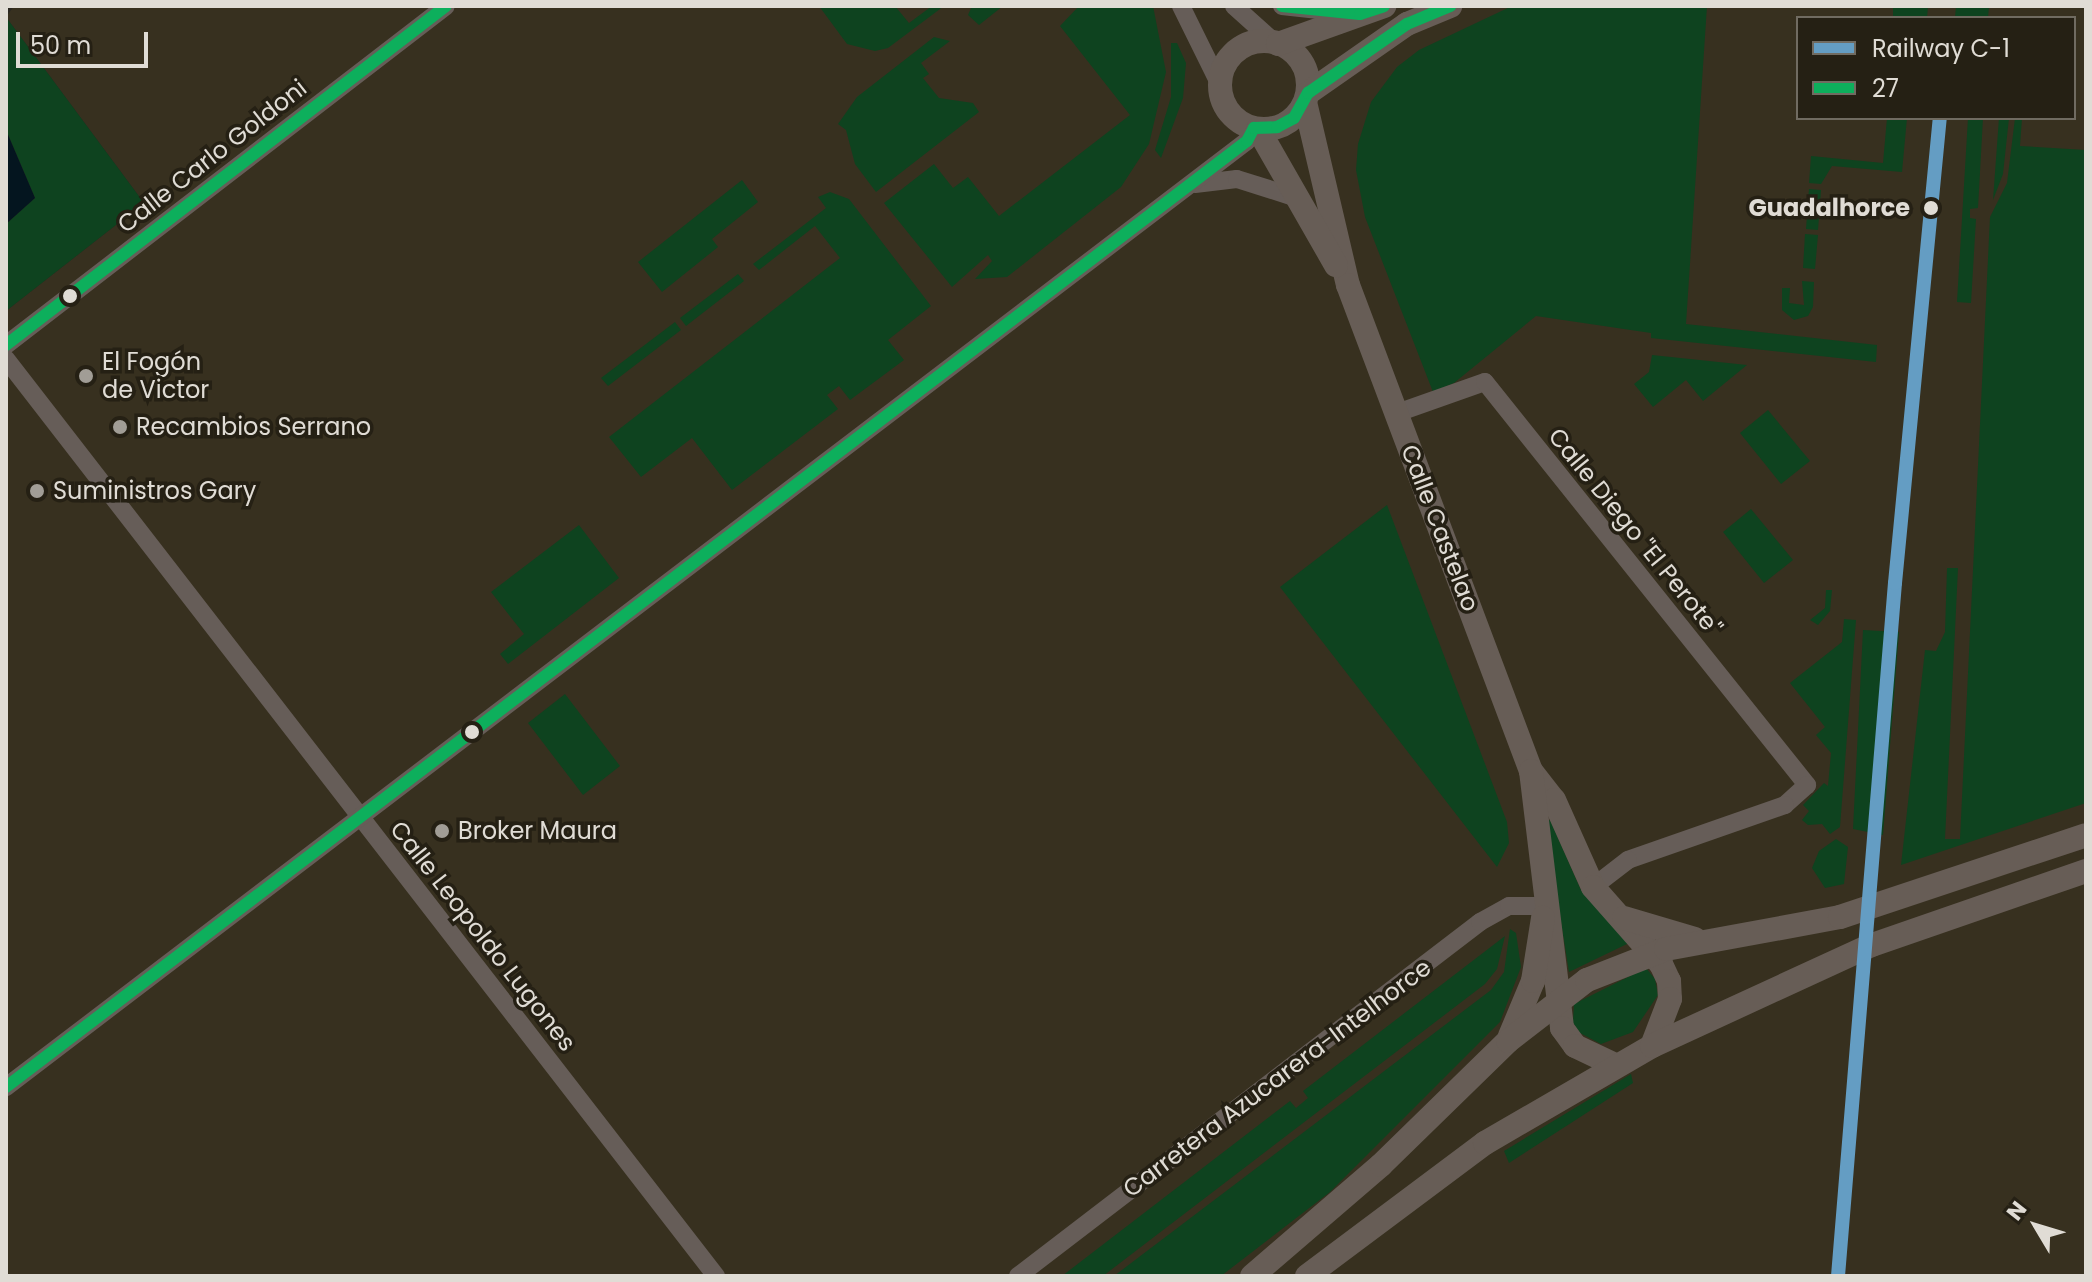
<!DOCTYPE html>
<meta charset="utf-8">
<style>
body{margin:0}
#map{position:relative;width:2092px;height:1282px;overflow:hidden;background:#2b2822;font-family:Poppins,sans-serif}
div>[style]{position:absolute}
[style*='--x']{left:calc(var(--x)*1px);top:calc(var(--y)*1px);width:calc(var(--w)*1px);rotate:calc(var(--a)*1deg)}
.built>*{inset:0;background:#37301f}
.green>*{inset:0;background:#0e431f}
.water>*{inset:0;background:#04151f}
.minor>*{height:18px;margin:-9px;padding:0 9px;transform-origin:9px;border-radius:9px;background:#665d58}
.major>*{height:24px;margin:-12px;padding:0 12px;transform-origin:12px;border-radius:12px;background:#675d56}
.major>.ring{margin:-12px;padding:0;box-sizing:content-box;background:none;border:24px solid #675d56;border-radius:50%}
.bus-1>*{height:12px;margin:-6px;padding:0 6px;transform-origin:6px;border-radius:6px;background:#0daf5c}
.rail-1>*{height:14px;margin:-7px;padding:0 7px;transform-origin:7px;border-radius:7px;background:#649dc3}
.dots>*{width:22px;height:22px;translate:-50% -50%;box-sizing:border-box;border:4px solid #252014;border-radius:50%}
span{translate:-50% -50%;white-space:nowrap;text-align:center;line-height:1.15;-webkit-text-stroke:7px #252014;paint-order:stroke}
.street-label{font-size:24px;color:#e0dcd5}
.stop-label{font-size:24px;color:#e0dcd5;font-weight:700}
.right{translate:-100% -50%;text-align:right}
.poi-label{font-size:24px;color:#e0dcd5}
.left{translate:0 -50%;text-align:left}
.frame{position:absolute;inset:0;border:8px solid #e0dcd5;pointer-events:none}
.legend{position:absolute;left:1796px;top:16px;width:280px;height:104px;box-sizing:border-box;background:#252014;border:2px solid #706b61;margin:0;padding:10px 14px;list-style:none;font-size:24px;color:#e0dcd5}
.legend li{display:flex;align-items:center;gap:16px;height:40px}
.legend b{width:40px;border:2px solid #706b61}
.north{position:absolute;left:1996px;top:1186px;width:80px;height:80px;-webkit-text-stroke:6px #252014;paint-order:stroke;rotate:308deg;font-size:22px;font-weight:700;line-height:32px;text-align:center;color:#e0dcd5}
.north::after{content:'';display:block;margin:auto;width:28px;height:36px;background:#e0dcd5;clip-path:polygon(50% 0,100% 100%,50% 72%,0 100%)}
.scale{position:absolute;left:16px;top:32px;width:132px;height:36px;box-sizing:border-box;border:4px solid #e0dcd5;border-top:0;padding-left:10px;font-size:24px;line-height:28px;white-space:nowrap;color:#e0dcd5;-webkit-text-stroke:6px #252014;paint-order:stroke}
</style>
<div id="map">
<div class="built">
<i style="clip-path:polygon(evenodd,14px 6px,2086px 6px,2086px 1276px,6px 1276px,6px 311px,144px 203px,6px 17px,14px 6px,1798px 18px,2074px 18px,2074px 118px,1798px 118px,1798px 18px)"></i>
</div>
<div class="green">
<i style="clip-path:polygon(819px 6px,895px 6px,909px 23px,932px 6px,944px 6px,888px 48px,875px 51px,847px 44px)"></i>
<i style="clip-path:polygon(972px 6px,1003px 6px,979px 25px,968px 15px)"></i>
<i style="clip-path:polygon(1079px 6px,1153px 6px,1166px 72px,1149px 144px,1121px 187px,1007px 277px,975px 279px,992px 261px,988px 255px,952px 287px,884px 203px,934px 164px,953px 188px,968px 177px,999px 216px,1130px 115px,1060px 26px)"></i>
<i style="clip-path:polygon(1512px 6px,1707px 6px,1686px 324px,1877px 345px,1876px 362px,1651px 338px,1651px 333px,1536px 316px,1454px 383px,1433px 392px,1365px 217px,1356px 170px,1358px 144px,1371px 102px,1397px 67px,1419px 50px)"></i>
<i style="clip-path:polygon(1893px 6px,1928px 6px,1927px 18px,1893px 18px)"></i>
<i style="clip-path:polygon(1956px 6px,1989px 6px,1988px 18px,1955px 18px)"></i>
<i style="clip-path:polygon(6px 17px,144px 203px,6px 311px,6px 224px,35px 198px,6px 130px)"></i>
<i style="clip-path:polygon(934px 37px,950px 41px,921px 63px,929px 74px,923px 78px,939px 98px,973px 103px,979px 112px,876px 192px,855px 164px,846px 130px,838px 124px,857px 97px)"></i>
<i style="clip-path:polygon(1171px 43px,1177px 43px,1186px 63px,1183px 98px,1161px 158px,1155px 150px,1171px 97px)"></i>
<i style="clip-path:polygon(1887px 118px,1907px 118px,1902px 172px,1832px 166px,1821px 184px,1809px 183px,1811px 156px,1883px 163px)"></i>
<i style="clip-path:polygon(1968px 118px,1983px 118px,1978px 208px,1970px 209px,1970px 218px,1976px 219px,1971px 303px,1957px 302px)"></i>
<i style="clip-path:polygon(1999px 118px,2009px 118px,2003px 174px,1993px 200px)"></i>
<i style="clip-path:polygon(2015px 118px,2022px 118px,2020px 146px,2086px 150px,2086px 803px,1901px 865px,1925px 650px,1936px 651px,1945px 632px,1947px 568px,1958px 568px,1945px 839px,1960px 839px,1990px 217px,2007px 183px)"></i>
<i style="clip-path:polygon(742px 180px,758px 202px,712px 239px,718px 247px,662px 292px,638px 262px)"></i>
<i style="clip-path:polygon(1809px 189px,1821px 190px,1818px 230px,1806px 229px)"></i>
<i style="clip-path:polygon(830px 192px,849px 199px,931px 306px,888px 340px,904px 360px,850px 400px,839px 386px,827px 395px,838px 409px,732px 490px,692px 438px,641px 477px,609px 437px,840px 258px,815px 226px,759px 270px,753px 264px,826px 208px,818px 197px)"></i>
<i style="clip-path:polygon(1805px 234px,1818px 235px,1815px 269px,1803px 268px)"></i>
<i style="clip-path:polygon(738px 274px,744px 281px,686px 326px,680px 318px)"></i>
<i style="clip-path:polygon(1802px 281px,1814px 282px,1813px 307px,1808px 316px,1794px 320px,1782px 310px,1782px 288px,1790px 288px,1789px 303px,1804px 305px)"></i>
<i style="clip-path:polygon(675px 322px,681px 330px,608px 386px,601px 378px)"></i>
<i style="clip-path:polygon(1652px 355px,1747px 365px,1703px 401px,1686px 380px,1653px 407px,1634px 384px,1649px 372px)"></i>
<i style="clip-path:polygon(1768px 410px,1810px 461px,1781px 484px,1740px 433px)"></i>
<i style="clip-path:polygon(1387px 505px,1507px 822px,1509px 843px,1497px 867px,1280px 587px)"></i>
<i style="clip-path:polygon(1751px 509px,1793px 560px,1764px 583px,1723px 532px)"></i>
<i style="clip-path:polygon(579px 525px,619px 578px,508px 664px,500px 654px,524px 634px,491px 592px)"></i>
<i style="clip-path:polygon(1826px 590px,1832px 590px,1830px 611px,1818px 625px,1810px 620px,1825px 608px)"></i>
<i style="clip-path:polygon(1844px 619px,1856px 620px,1840px 827px,1830px 834px,1822px 824px,1808px 825px,1802px 820px,1809px 811px,1803px 805px,1824px 783px,1828px 786px,1831px 753px,1816px 735px,1825px 727px,1790px 683px,1842px 642px)"></i>
<i style="clip-path:polygon(1863px 630px,1899px 632px,1883px 835px,1853px 829px)"></i>
<i style="clip-path:polygon(565px 694px,620px 766px,583px 795px,528px 723px)"></i>
<i style="clip-path:polygon(1550px 820px,1581px 890px,1629px 943px,1569px 972px,1545px 822px)"></i>
<i style="clip-path:polygon(1836px 839px,1848px 847px,1844px 884px,1825px 888px,1812px 868px,1819px 851px)"></i>
<i style="clip-path:polygon(1510px 929px,1516px 933px,1521px 967px,1500px 1022px,1330px 1192px,1221px 1276px,1114px 1276px,1491px 990px,1504px 972px)"></i>
<i style="clip-path:polygon(1505px 936px,1497px 969px,1485px 984px,1103px 1276px,1062px 1276px,1290px 1101px,1296px 1108px,1308px 1098px,1303px 1091px)"></i>
<i style="clip-path:polygon(1646px 968px,1655px 979px,1658px 995px,1633px 1032px,1601px 1044px,1580px 1033px,1573px 1023px,1574px 1004px)"></i>
<i style="clip-path:polygon(1631px 1074px,1633px 1083px,1509px 1163px,1504px 1151px)"></i>
</div>
<div class="water">
<i style="clip-path:polygon(6px 130px,35px 198px,6px 224px)"></i>
</div>
<div class="minor">
<i style="--x:1181;--y:6;--w:88;--a:63.7"></i>
<i style="--x:1234;--y:6;--w:52;--a:41.9"></i>
<i style="--x:1282;--y:6;--w:71;--a:6.4"></i>
<i style="--x:1195;--y:184;--w:42;--a:-6.8"></i>
<i style="--x:1237;--y:179;--w:60;--a:17.5"></i>
<i style="--x:6;--y:345;--w:555;--a:-37.61"></i>
<i style="--x:6;--y:359;--w:1160;--a:52.25"></i>
<i style="--x:1397;--y:413;--w:93;--a:-19.4"></i>
<i style="--x:1485;--y:382;--w:516;--a:51.37"></i>
<i style="--x:1807;--y:785;--w:30;--a:138"></i>
<i style="--x:1785;--y:805;--w:166;--a:160.7"></i>
<i style="--x:1628;--y:860;--w:44;--a:142.4"></i>
<i style="--x:6;--y:1087;--w:1560;--a:-37.32"></i>
<i style="--x:1247;--y:141;--w:15;--a:-62"></i>
<i style="--x:1018;--y:1276;--w:582;--a:-37.46"></i>
<i style="--x:1480;--y:922;--w:33;--a:-29"></i>
<i style="--x:1509;--y:906;--w:36;--a:0"></i>
</div>
<div class="major">
<i class="ring" style="left:1220px;top:41px;width:64px;height:64px"></i>
<i style="--x:1278;--y:44;--w:113;--a:-19.7"></i>
<i style="--x:1308;--y:93;--w:121;--a:-34.9"></i>
<i style="--x:1407;--y:24;--w:47;--a:-22.7"></i>
<i style="--x:1305;--y:102;--w:188;--a:76.8"></i>
<i style="--x:1348;--y:285;--w:519;--a:69.37"></i>
<i style="--x:1531;--y:771;--w:37;--a:52"></i>
<i style="--x:1554;--y:800;--w:95;--a:65.9"></i>
<i style="--x:1593;--y:887;--w:103;--a:48.6"></i>
<i style="--x:1661;--y:964;--w:19;--a:65"></i>
<i style="--x:1669;--y:981;--w:18;--a:87"></i>
<i style="--x:1670;--y:999;--w:50;--a:111"></i>
<i style="--x:1258;--y:129;--w:157;--a:60.2"></i>
<i style="--x:1531;--y:771;--w:259;--a:83.1"></i>
<i style="--x:1562;--y:1028;--w:22;--a:54"></i>
<i style="--x:1575;--y:1046;--w:44;--a:25.4"></i>
<i style="--x:1624;--y:918;--w:74;--a:16.5"></i>
<i style="--x:1510;--y:1036;--w:60;--a:-67.3"></i>
<i style="--x:1533;--y:981;--w:64;--a:-81"></i>
<i style="--x:1252;--y:1276;--w:170;--a:-40.7"></i>
<i style="--x:1381;--y:1165;--w:177;--a:-44.3"></i>
<i style="--x:1508;--y:1041;--w:100;--a:-37.7"></i>
<i style="--x:1587;--y:980;--w:85;--a:-21.4"></i>
<i style="--x:1666;--y:949;--w:177;--a:-10.4"></i>
<i style="--x:1840;--y:917;--w:259;--a:-18.4"></i>
<i style="--x:1307;--y:1276;--w:222;--a:-36.8"></i>
<i style="--x:1485;--y:1143;--w:193;--a:-30.1"></i>
<i style="--x:1652;--y:1046;--w:242;--a:-24.7"></i>
<i style="--x:1872;--y:945;--w:226;--a:-19.1"></i>
</div>
<div class="bus-1">
<i style="--x:1282;--y:6;--w:78;--a:5.9"></i>
<i style="--x:1360;--y:14;--w:25;--a:-18"></i>
<i style="--x:6;--y:345;--w:555;--a:-37.61"></i>
<i style="--x:6;--y:1087;--w:1560;--a:-37.32"></i>
<i style="--x:1247;--y:141;--w:15;--a:-62"></i>
<i style="--x:1254;--y:128;--w:23;--a:-2"></i>
<i style="--x:1277;--y:127;--w:19;--a:-28"></i>
<i style="--x:1294;--y:118;--w:29;--a:-61"></i>
<i style="--x:1308;--y:93;--w:121;--a:-34.9"></i>
<i style="--x:1407;--y:24;--w:47;--a:-22.7"></i>
</div>
<div class="rail-1">
<i style="--x:1838;--y:1276;--w:695;--a:-85.3"></i>
<i style="--x:1895;--y:583;--w:467;--a:-84.5"></i>
</div>
<div class="dots">
<i style="left:1931px;top:208px;background:#e0dcd5"></i>
<i style="left:70px;top:296px;background:#e0dcd5"></i>
<i style="left:86px;top:376px;background:#a19d96"></i>
<i style="left:120px;top:427px;background:#a19d96"></i>
<i style="left:37px;top:491px;background:#a19d96"></i>
<i style="left:472px;top:732px;background:#e0dcd5"></i>
<i style="left:442px;top:831px;background:#a19d96"></i>
</div>
<div class="street-label">
<span style="left:212px;top:156px;rotate:-38deg">Calle Carlo Goldoni</span>
<span style="left:1440px;top:528px;rotate:69deg">Calle Castelao</span>
<span style="left:1635px;top:532px;rotate:51deg">Calle Diego "El Perote"</span>
<span style="left:483px;top:936px;rotate:52deg">Calle Leopoldo Lugones</span>
<span style="left:1277px;top:1078px;rotate:-37deg">Carretera Azucarera-Intelhorce</span>
</div>
<div class="stop-label">
<span class="right" style="left:1910px;top:208px">Guadalhorce</span>
</div>
<div class="poi-label">
<span class="left" style="left:102px;top:376px">El Fogón<br>de Victor</span>
<span class="left" style="left:136px;top:427px">Recambios Serrano</span>
<span class="left" style="left:53px;top:491px">Suministros Gary</span>
<span class="left" style="left:458px;top:831px">Broker Maura</span>
</div>
<div class="frame"></div>
<ul class="legend">
<li><b style="height:10px;background:#649dc3"></b>Railway C-1</li>
<li><b style="height:10px;background:#0daf5c"></b>27</li>
</ul>
<div class="north">N</div>
<div class="scale">50 m</div>
</div>
